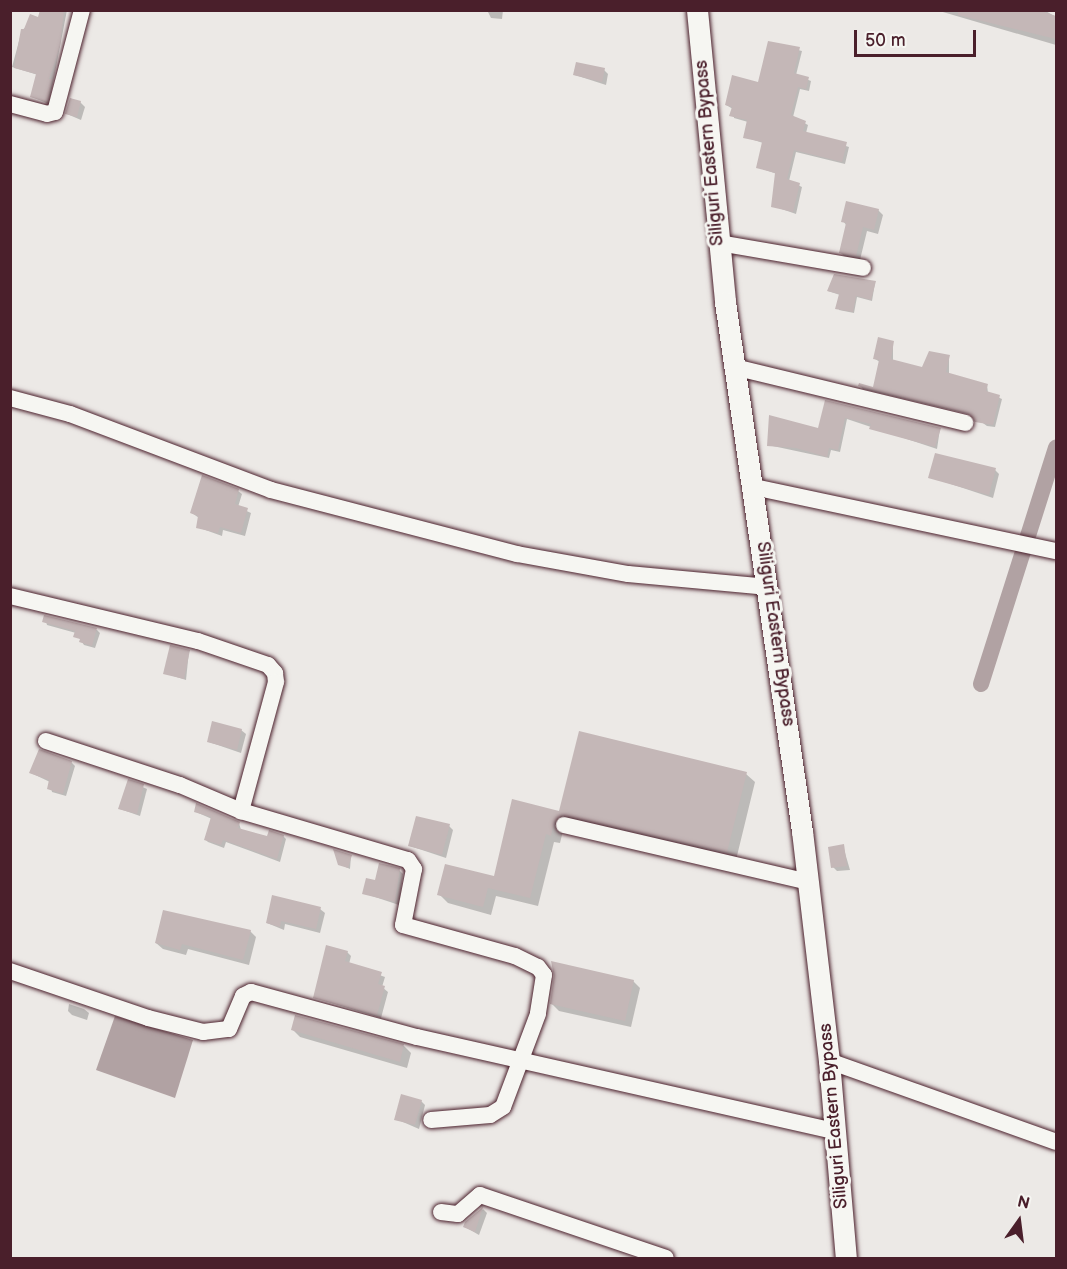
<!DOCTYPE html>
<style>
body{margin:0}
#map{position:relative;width:1067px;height:1269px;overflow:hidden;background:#ece9e6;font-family:"Balsamiq Sans",sans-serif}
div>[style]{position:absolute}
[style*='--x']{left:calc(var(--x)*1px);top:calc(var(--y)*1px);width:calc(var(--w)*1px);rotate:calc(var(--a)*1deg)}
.water>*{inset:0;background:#b1a2a3}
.shadow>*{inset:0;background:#0003}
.canal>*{height:16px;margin:-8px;padding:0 8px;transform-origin:8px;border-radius:8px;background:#b1a2a3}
.building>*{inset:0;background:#c4b7b7}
.roads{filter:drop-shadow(0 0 2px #4a1f2b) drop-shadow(0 0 2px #4a1f2b)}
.minor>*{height:16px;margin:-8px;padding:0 8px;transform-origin:8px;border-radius:8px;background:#f6f6f2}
.major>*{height:21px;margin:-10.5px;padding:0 10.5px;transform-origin:10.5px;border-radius:10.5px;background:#f6f6f2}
span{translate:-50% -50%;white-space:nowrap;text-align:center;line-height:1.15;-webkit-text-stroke:6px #f6f6f2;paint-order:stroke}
.street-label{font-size:18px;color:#4a1f2b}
.frame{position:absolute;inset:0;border:12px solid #4a1f2b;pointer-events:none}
.north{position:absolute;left:989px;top:1191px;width:60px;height:60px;-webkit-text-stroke:4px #f6f6f2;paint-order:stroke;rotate:14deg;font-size:16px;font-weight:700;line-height:24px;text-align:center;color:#4a1f2b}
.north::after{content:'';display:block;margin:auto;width:21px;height:27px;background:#4a1f2b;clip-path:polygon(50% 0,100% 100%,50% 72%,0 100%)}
.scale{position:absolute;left:854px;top:30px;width:122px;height:27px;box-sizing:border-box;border:3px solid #4a1f2b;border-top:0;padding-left:8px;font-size:18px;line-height:21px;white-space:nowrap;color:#4a1f2b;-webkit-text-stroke:4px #f6f6f2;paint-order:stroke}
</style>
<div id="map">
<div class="water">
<i style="clip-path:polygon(115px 1016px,193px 1040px,175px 1098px,96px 1070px)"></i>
</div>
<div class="shadow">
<i style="clip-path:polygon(42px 10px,67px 10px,49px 104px,32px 97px,38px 75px,12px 67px,22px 30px,39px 18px)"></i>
<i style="clip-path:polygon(487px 10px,503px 10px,502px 19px,491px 18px)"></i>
<i style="clip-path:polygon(936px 10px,1044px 10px,1056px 17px,1056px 45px)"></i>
<i style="clip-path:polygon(769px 43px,802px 51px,796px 75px,811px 81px,809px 91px,800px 89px,793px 117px,808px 125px,806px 133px,849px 147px,845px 164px,796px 152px,789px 181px,802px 187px,796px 214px,773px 206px,777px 174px,757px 167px,763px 143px,745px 137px,748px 122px,734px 118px,733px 109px,726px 105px,759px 84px)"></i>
<i style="clip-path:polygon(604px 70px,608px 74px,606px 85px,575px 75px)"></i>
<i style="clip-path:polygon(80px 102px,85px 107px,81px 120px,67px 114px)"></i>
<i style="clip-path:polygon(878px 210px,883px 215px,878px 234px,867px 231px,860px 260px,845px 257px,841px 253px,847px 226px,843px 221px)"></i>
<i style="clip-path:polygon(834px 275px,875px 283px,872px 301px,857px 297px,854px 313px,839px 310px,840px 295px,828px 291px)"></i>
<i style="clip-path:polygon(893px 342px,893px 361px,923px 369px,949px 357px,949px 374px,987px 385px,988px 393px,1002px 399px,995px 427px,987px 426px,972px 415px,863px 389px,860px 386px,874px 388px,880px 362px,875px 359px)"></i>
<i style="clip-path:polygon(826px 402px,940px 429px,937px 449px,847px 419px,840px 452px,831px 450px,829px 458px,768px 445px,819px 430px)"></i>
<i style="clip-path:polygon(995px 470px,999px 474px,993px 498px,930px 477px)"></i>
<i style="clip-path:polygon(238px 491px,242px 494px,238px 507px,251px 513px,245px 536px,223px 530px,222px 536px,197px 527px,199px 518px,192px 513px)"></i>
<i style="clip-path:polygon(45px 617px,97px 630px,100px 633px,95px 648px,84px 645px,76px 633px,47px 625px)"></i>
<i style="clip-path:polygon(189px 651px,186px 680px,164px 673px)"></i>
<i style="clip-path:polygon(241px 730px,246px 734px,241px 753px,209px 742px)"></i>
<i style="clip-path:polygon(71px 762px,75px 766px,66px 796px,52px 792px,50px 782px,31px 773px)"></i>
<i style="clip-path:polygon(746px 774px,755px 782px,736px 860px,564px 827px,560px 843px,554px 842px,538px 906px,496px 896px,491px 915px,448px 903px,439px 894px,495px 878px,560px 813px)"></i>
<i style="clip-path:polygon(129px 781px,147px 789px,140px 816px,120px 809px)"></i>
<i style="clip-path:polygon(196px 812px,239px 823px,241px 830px,268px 838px,283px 836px,286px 839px,280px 862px,226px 842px,224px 848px,208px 842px,205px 839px,212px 819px)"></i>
<i style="clip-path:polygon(449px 826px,453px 830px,446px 858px,410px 846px)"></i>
<i style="clip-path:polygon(843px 846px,850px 870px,837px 871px,833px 867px)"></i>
<i style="clip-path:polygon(351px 856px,350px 869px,339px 864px)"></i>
<i style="clip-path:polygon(399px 870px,403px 874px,399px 905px,363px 893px)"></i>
<i style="clip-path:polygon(320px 909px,325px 913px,320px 933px,285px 924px,284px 930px,267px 923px)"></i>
<i style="clip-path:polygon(250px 931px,256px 937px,249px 965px,188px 949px,186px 955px,163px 949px,156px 943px)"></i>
<i style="clip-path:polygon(347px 952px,351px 956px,349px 964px,385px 977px,382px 987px,388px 992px,381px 1018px,315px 998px)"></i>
<i style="clip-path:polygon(633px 981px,640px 988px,631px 1027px,559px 1011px,552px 1004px)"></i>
<i style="clip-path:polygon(69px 1004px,84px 1009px,89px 1013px,87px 1020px,72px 1015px,68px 1011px)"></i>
<i style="clip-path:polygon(293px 1030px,404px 1046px,411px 1053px,407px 1068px,300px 1037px)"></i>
<i style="clip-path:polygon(421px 1101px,425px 1105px,419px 1129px,396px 1119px)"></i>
<i style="clip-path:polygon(483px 1209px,487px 1213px,479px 1235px,465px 1227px)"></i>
</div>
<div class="canal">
<i style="--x:981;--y:684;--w:248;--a:-72.4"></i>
</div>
<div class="building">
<i style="clip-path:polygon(40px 10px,64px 10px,60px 46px,49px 79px,52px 79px,47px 102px,30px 97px,36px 74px,14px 68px,21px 29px,24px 29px,30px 14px,38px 17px)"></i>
<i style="clip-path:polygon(958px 10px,1038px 10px,1056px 16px,1056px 39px,958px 15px)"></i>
<i style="clip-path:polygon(768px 41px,800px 47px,794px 73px,809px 77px,806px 89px,798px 87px,791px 115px,806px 121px,803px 131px,847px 142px,842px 162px,794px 150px,787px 179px,800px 183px,793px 212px,771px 207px,775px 173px,756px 168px,762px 142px,743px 138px,747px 120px,729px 116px,732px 107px,725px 105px,732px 75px,758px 82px)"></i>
<i style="clip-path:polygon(576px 62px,605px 68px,602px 82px,573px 75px)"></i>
<i style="clip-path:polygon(70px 98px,81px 101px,77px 117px,65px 114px)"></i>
<i style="clip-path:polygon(846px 201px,879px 209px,874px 230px,863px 227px,856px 256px,839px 253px,846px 223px,841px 222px)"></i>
<i style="clip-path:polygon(834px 274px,876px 281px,871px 300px,856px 296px,853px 312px,835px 309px,839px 294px,827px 291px)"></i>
<i style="clip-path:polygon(878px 337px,894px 341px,891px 359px,922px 367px,929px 351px,950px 355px,946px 372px,988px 384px,986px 391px,1000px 395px,993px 425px,975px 422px,967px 413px,858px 386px,859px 383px,873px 387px,879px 360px,873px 359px)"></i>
<i style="clip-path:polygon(825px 400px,941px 428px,935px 447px,869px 429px,871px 424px,845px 418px,838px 450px,829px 448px,827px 457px,796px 448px,767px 446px,769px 415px,818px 428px)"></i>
<i style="clip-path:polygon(935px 453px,996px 468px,989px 495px,928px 478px)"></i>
<i style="clip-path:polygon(202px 475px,239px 489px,235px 504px,248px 508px,241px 533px,220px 527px,218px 533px,196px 528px,198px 516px,190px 513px)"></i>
<i style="clip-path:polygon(44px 615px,97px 628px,92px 646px,79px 642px,80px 639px,73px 637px,75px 631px,42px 622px)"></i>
<i style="clip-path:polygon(170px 645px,190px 650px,184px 679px,163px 674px)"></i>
<i style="clip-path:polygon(212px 721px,242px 729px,237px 750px,207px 742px)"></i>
<i style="clip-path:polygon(579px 731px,747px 772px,727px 852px,562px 815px,554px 822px,551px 836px,546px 834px,530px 898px,488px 888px,483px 907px,437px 895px,445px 864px,494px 876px,512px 799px,559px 811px)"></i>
<i style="clip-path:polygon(39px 749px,72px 761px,63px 794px,47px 789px,49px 780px,29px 773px)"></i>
<i style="clip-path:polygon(128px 779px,144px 784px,137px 814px,118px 809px)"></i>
<i style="clip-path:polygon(196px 803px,240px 822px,238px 828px,267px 836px,269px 830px,284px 835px,277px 859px,223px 840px,221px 845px,204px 840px,211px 817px,194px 812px)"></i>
<i style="clip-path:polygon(416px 816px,450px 824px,442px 855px,408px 846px)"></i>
<i style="clip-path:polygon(844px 844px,847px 866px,831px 868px,828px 847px)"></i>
<i style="clip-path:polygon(333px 849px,352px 855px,348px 868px,338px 865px)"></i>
<i style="clip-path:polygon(379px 863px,400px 868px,395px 902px,362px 894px,366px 878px,375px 880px)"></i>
<i style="clip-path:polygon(272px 895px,321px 907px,316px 929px,281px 921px,280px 927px,266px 923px)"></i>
<i style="clip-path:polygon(163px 910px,251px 930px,243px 960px,182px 944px,180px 950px,155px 943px)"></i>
<i style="clip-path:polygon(326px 945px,348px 951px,345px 961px,382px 972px,378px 984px,385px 986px,377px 1015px,313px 998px)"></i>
<i style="clip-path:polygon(551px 961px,634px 980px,625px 1021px,550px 1004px,554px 976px)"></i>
<i style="clip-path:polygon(295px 1015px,404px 1044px,400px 1062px,291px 1030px)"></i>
<i style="clip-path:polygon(401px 1094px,422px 1100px,415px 1125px,394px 1120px)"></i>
<i style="clip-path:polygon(483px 1207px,475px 1232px,463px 1227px,465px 1222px)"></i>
</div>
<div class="roads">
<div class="minor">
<i style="--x:10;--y:104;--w:38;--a:15"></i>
<i style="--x:47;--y:114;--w:8;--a:-14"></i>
<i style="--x:55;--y:112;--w:106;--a:-75.2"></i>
<i style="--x:719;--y:243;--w:146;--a:9.8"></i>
<i style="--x:734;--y:367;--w:238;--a:13.6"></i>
<i style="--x:10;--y:398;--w:62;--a:14.9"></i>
<i style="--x:70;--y:414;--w:215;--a:20.7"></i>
<i style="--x:271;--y:490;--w:254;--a:14.6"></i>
<i style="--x:517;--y:554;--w:113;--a:10.2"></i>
<i style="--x:628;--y:574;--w:141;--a:5.3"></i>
<i style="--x:754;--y:487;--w:309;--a:12"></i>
<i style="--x:10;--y:596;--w:193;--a:13.5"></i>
<i style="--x:198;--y:641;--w:74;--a:18.9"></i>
<i style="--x:268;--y:665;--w:11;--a:49"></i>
<i style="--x:275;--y:673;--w:9;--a:84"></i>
<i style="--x:276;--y:682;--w:134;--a:105.2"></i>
<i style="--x:241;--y:811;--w:174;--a:16.4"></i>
<i style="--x:408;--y:860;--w:11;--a:56"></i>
<i style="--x:414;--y:869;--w:57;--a:101.1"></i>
<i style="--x:403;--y:925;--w:116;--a:15.5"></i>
<i style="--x:515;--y:956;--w:25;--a:26"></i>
<i style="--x:538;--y:967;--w:10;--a:53"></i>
<i style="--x:544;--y:975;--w:39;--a:99"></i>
<i style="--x:538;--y:1014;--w:99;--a:110.6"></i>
<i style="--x:503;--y:1107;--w:15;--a:148"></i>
<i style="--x:490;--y:1115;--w:59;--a:175.2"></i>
<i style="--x:46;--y:741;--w:141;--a:18.2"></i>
<i style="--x:180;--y:785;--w:66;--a:23.1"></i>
<i style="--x:564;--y:825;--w:251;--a:13.1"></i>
<i style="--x:10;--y:971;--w:146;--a:18.8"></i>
<i style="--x:148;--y:1018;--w:57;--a:14.3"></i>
<i style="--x:203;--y:1032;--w:26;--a:-7"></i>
<i style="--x:229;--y:1029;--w:36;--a:-67"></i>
<i style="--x:243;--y:996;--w:9;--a:-27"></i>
<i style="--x:251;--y:992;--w:172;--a:15.2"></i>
<i style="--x:417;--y:1037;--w:428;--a:12.7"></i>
<i style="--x:829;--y:1061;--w:241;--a:19.6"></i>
<i style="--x:441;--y:1212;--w:17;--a:7"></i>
<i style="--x:458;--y:1214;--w:29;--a:-41"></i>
<i style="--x:480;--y:1195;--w:196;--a:18.7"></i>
</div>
<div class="major">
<i style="--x:697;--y:10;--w:293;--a:84.5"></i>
<i style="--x:725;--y:302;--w:535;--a:81.72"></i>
<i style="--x:802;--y:831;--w:232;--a:83.3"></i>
<i style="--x:829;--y:1061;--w:198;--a:85.1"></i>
</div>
</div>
<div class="street-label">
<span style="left:710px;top:153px;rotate:-95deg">Siliguri Eastern Bypass</span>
<span style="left:775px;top:634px;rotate:82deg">Siliguri Eastern Bypass</span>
<span style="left:834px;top:1116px;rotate:-95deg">Siliguri Eastern Bypass</span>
</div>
<div class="frame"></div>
<div class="north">N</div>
<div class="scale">50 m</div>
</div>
